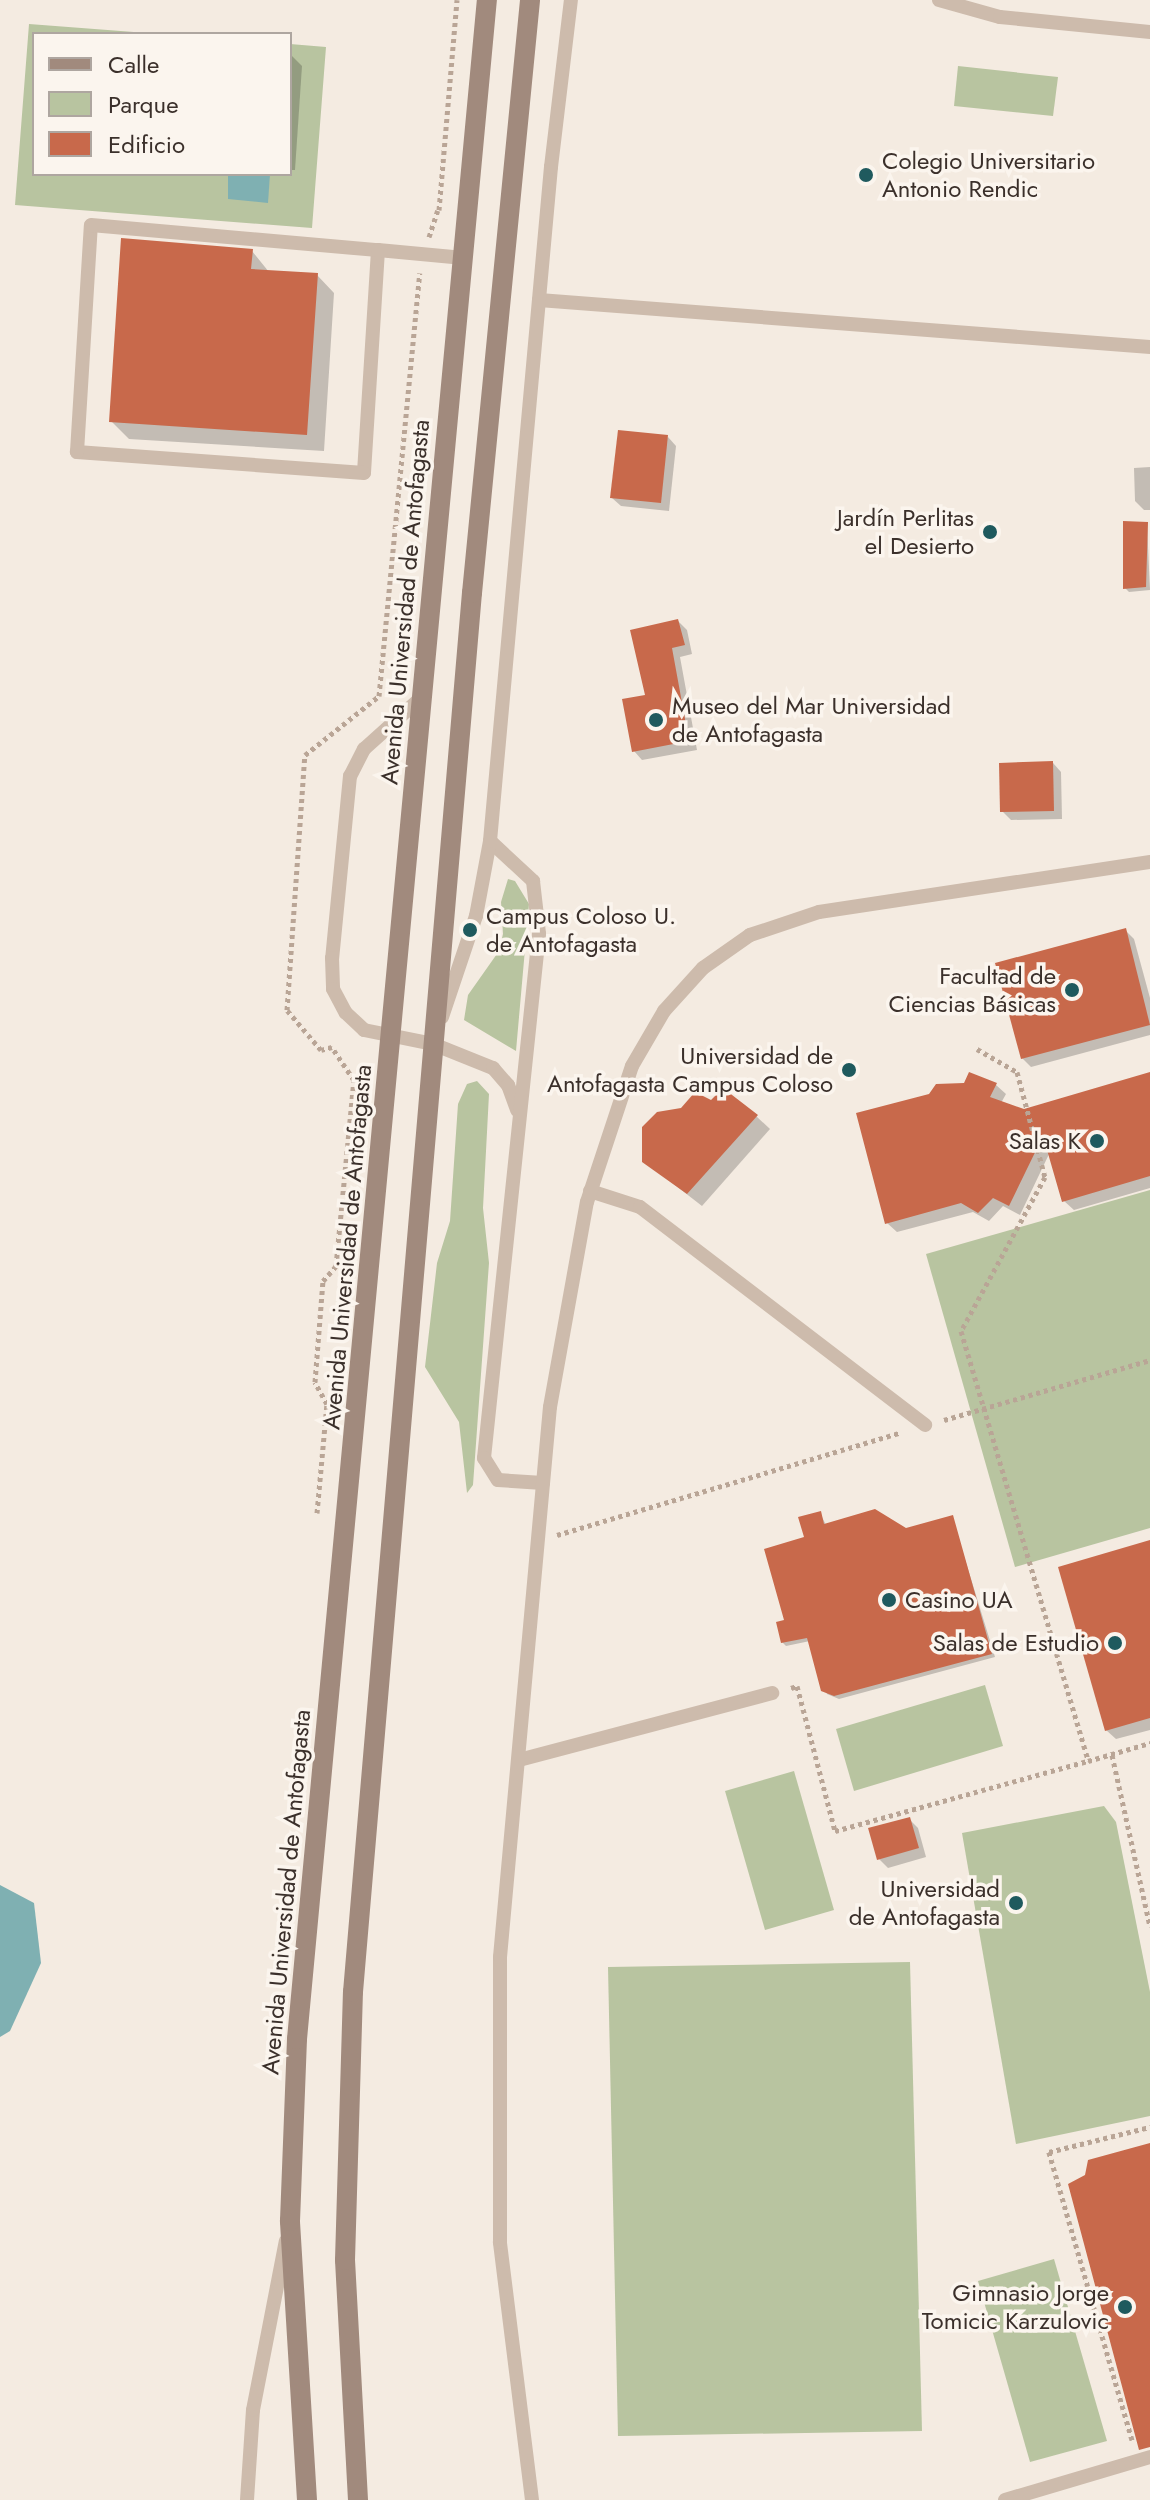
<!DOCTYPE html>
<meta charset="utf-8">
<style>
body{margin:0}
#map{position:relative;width:1150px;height:2500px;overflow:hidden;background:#f4ebe1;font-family:Jost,sans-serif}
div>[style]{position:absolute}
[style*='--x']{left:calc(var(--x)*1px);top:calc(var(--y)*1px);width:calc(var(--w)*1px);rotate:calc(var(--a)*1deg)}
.green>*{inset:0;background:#b8c4a0}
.water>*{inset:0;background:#7fb0b2}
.shadow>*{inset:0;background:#0003}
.building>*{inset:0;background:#c8694b}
.path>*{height:5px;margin-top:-2.5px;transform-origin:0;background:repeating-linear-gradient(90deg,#b9a596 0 4px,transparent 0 8px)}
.lane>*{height:14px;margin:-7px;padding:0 7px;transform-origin:7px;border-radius:7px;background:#cdbbac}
.secondary>*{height:20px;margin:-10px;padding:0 10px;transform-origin:10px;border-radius:10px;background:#a18a7d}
.dots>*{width:22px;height:22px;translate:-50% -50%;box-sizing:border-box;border:4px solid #fbf5ee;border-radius:50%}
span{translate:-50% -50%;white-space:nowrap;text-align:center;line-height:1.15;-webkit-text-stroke:7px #fbf5ee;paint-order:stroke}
.poi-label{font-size:24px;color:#3b302b}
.left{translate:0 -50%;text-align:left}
.right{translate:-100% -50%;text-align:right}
.street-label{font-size:24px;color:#3b302b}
.legend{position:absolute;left:32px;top:32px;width:260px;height:144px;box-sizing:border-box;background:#fbf5ee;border:2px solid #aea6a0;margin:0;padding:10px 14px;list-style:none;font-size:24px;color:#3b302b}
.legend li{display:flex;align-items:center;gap:16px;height:40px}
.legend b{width:40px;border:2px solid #aea6a0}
</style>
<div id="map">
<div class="green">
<i style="clip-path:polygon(29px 24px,160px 34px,34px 34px,34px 174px,290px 174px,290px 44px,326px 47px,312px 228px,15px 205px)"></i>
<i style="clip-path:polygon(958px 66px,1058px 77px,1053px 116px,954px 106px)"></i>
<i style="clip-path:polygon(508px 879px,515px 881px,529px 904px,516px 1051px,464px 1020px,468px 995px,499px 951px,503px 934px,501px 902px)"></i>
<i style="clip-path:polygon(477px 1081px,489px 1094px,483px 1208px,489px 1263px,473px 1485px,467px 1493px,459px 1422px,425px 1367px,437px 1263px,450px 1221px,458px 1104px,467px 1084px)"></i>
<i style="clip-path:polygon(1150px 1190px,1150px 1528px,1015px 1567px,926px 1254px)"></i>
<i style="clip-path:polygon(985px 1685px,1003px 1746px,854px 1791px,836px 1729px)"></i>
<i style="clip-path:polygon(794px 1771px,834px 1910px,765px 1930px,725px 1791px)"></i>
<i style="clip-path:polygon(1104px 1806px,1116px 1822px,1150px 1992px,1150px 2116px,1016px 2144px,962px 1833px)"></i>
<i style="clip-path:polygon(910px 1962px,922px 2431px,618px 2436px,608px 1967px)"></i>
<i style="clip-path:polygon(1054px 2259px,1107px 2441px,1030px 2462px,978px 2281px)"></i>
</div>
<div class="water">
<i style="clip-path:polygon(228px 174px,270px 174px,268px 203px,228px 199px)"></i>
<i style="clip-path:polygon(0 1885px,34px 1903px,41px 1963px,10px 2031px,0 2037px)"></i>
</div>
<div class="shadow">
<i style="clip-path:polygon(290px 54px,302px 66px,295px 170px,290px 170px)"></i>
<i style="clip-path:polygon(252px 251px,269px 272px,317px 275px,334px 293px,324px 451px,129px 439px,111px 421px)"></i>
<i style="clip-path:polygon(668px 437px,676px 446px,669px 511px,621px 506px,612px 498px)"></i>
<i style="clip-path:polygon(1150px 467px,1150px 510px,1144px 510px,1135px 501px,1134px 468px)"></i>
<i style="clip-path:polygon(1147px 524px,1150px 590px,1129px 592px,1125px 588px)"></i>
<i style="clip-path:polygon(678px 621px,687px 630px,692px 654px,680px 657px,697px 750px,642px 760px,634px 751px,647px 697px)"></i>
<i style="clip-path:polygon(1053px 763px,1061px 772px,1062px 819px,1011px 820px,1002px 811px)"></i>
<i style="clip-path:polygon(1125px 930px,1134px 939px,1150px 998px,1150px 1035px,1031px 1067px,1022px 1058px)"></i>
<i style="clip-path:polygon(970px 1075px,996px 1085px,1006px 1094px,1001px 1103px,1023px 1111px,1150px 1075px,1150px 1188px,1074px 1210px,1064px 1201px,1050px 1152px,1020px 1215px,1003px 1206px,989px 1221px,973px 1212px,897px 1232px,887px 1223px)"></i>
<i style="clip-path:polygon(756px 1116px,770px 1129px,702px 1206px,644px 1161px,642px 1138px,651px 1119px)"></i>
<i style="clip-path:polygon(820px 1513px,826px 1525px,905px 1530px,952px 1517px,995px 1657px,839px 1699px,827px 1694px,810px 1641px,786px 1646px,782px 1642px,806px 1539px)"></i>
<i style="clip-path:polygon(1150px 1542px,1150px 1730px,1116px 1739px,1106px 1730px)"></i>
<i style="clip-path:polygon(909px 1819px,918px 1828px,926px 1857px,888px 1868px,879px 1859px)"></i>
</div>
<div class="building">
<i style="clip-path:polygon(121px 238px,253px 249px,251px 269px,318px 273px,307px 435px,109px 422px)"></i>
<i style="clip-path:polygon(618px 430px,668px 435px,661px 503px,610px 498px)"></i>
<i style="clip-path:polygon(1123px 521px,1148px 522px,1146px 587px,1123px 589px)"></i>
<i style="clip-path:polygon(678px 619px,685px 645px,672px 648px,689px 741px,632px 752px,622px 699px,645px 695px,630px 630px)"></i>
<i style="clip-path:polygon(1053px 761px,1054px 811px,1000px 812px,999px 763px)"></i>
<i style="clip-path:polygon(1126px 928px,1150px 1025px,1021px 1059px,995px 963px)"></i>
<i style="clip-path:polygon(969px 1072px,997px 1083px,990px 1097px,1024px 1109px,1150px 1072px,1150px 1176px,1062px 1202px,1043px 1136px,1009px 1206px,993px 1198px,978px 1213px,961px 1203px,885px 1224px,856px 1113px,929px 1094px,936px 1084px,964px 1083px)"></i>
<i style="clip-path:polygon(723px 1088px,758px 1115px,687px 1194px,642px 1162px,642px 1127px,657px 1112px,681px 1108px,695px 1092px,711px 1100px)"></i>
<i style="clip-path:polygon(875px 1509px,906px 1528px,953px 1515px,992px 1654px,834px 1696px,821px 1691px,807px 1638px,781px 1643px,776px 1622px,784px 1620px,764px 1549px,804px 1537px,798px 1517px,821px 1511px,824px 1524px)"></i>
<i style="clip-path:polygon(1150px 1540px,1150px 1718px,1105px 1731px,1058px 1567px)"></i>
<i style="clip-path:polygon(910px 1817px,919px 1848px,877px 1860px,868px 1828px)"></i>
<i style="clip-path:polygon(1150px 2143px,1150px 2447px,1139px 2450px,1068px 2184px,1085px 2175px,1088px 2160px)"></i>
</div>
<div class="path">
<i style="--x:439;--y:210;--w:211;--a:-85.1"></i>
<i style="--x:429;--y:237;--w:28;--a:-72"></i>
<i style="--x:977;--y:1049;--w:46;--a:29.9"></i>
<i style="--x:1017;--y:1072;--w:109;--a:75.1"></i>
<i style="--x:1045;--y:1177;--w:175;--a:118.6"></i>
<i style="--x:961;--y:1331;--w:448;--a:73.5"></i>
<i style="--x:1088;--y:1761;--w:65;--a:-16.2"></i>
<i style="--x:944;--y:1420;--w:215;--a:-16.2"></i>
<i style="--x:317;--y:1513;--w:109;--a:-84.8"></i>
<i style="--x:327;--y:1404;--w:25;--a:-119"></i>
<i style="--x:315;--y:1382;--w:101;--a:-85.5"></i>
<i style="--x:323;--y:1281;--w:20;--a:-49"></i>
<i style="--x:336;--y:1266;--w:187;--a:-84.5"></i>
<i style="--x:354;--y:1080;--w:40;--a:-124"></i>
<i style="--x:332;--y:1047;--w:11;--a:165"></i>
<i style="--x:321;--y:1050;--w:52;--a:-130.4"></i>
<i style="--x:287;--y:1010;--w:256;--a:-86"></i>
<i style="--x:305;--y:755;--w:95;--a:-38.6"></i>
<i style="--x:379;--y:696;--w:425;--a:-84.5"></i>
<i style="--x:557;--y:1535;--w:358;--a:-16.6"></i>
<i style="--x:791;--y:1688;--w:6;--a:-18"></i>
<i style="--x:797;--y:1686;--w:150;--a:75.3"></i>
<i style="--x:835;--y:1831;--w:263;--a:-15.5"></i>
<i style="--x:1112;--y:1755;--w:176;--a:77.5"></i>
<i style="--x:1132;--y:2440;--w:300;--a:-106.1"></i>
<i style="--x:1049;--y:2152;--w:104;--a:-13.9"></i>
</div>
<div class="lane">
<i style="--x:939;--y:0;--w:63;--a:15.6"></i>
<i style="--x:1000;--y:17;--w:151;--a:5.7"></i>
<i style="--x:378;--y:250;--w:223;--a:93.6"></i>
<i style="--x:364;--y:473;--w:288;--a:-175.8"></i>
<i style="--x:77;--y:452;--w:227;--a:-86.5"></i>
<i style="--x:91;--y:225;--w:288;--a:5"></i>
<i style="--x:378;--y:250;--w:86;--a:5.3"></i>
<i style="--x:539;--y:300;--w:613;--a:4.4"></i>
<i style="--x:422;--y:697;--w:78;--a:138.1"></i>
<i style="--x:364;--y:749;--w:30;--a:117"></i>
<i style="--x:350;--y:776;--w:183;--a:95.6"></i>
<i style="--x:332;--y:958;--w:31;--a:88"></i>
<i style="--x:333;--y:989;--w:27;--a:62"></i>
<i style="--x:346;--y:1013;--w:25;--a:43"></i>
<i style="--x:364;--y:1030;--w:70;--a:11.5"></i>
<i style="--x:433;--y:1044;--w:65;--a:21.8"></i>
<i style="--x:493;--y:1068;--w:23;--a:49"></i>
<i style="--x:508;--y:1085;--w:27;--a:70"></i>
<i style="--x:490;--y:841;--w:59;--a:42.9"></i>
<i style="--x:533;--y:881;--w:53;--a:83.5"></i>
<i style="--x:539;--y:934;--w:527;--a:95.99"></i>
<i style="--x:484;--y:1458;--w:26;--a:58"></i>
<i style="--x:498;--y:1480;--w:45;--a:3.8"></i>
<i style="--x:442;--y:1017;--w:107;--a:-71.4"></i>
<i style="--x:476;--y:916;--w:76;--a:-79.4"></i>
<i style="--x:490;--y:841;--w:677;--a:-84.83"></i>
<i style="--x:551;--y:167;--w:168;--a:-83.2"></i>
<i style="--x:590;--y:1191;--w:52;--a:17.7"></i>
<i style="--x:640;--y:1207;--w:359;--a:37.4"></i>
<i style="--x:519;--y:1760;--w:262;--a:-14.8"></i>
<i style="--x:247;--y:2500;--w:90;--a:-86.2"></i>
<i style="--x:253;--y:2410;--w:172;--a:-79"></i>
<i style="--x:532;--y:2500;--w:260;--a:-97.1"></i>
<i style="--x:500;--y:2242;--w:285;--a:-90"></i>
<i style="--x:500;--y:1957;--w:552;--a:-84.81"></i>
<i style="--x:550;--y:1407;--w:208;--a:-79.8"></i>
<i style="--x:587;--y:1202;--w:143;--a:-71.7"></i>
<i style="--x:632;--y:1066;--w:64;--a:-59.8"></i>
<i style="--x:664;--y:1011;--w:58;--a:-47.8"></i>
<i style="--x:703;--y:968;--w:57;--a:-35.1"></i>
<i style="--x:750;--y:935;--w:73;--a:-18.4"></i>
<i style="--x:819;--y:912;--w:335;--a:-8.6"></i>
<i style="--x:1005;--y:2500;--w:151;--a:-16.5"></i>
</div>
<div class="secondary">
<i style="--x:307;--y:2500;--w:280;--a:-93.5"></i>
<i style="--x:290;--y:2221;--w:182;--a:-87.8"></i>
<i style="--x:297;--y:2039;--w:2048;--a:-84.68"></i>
<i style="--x:358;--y:2500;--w:240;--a:-93.1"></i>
<i style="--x:345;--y:2260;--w:268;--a:-88.3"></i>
<i style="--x:353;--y:1992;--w:1404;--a:-85.14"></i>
<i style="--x:472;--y:593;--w:596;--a:-84.41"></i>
</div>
<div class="dots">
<i style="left:866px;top:175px;background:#1f5a5e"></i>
<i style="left:990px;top:532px;background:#1f5a5e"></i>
<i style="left:656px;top:720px;background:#1f5a5e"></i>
<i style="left:470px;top:930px;background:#1f5a5e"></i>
<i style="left:1072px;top:990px;background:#1f5a5e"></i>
<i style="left:849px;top:1070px;background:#1f5a5e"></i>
<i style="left:1097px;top:1141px;background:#1f5a5e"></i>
<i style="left:889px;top:1600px;background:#1f5a5e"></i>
<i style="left:1115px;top:1643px;background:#1f5a5e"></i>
<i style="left:1016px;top:1903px;background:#1f5a5e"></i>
<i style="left:1125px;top:2307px;background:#1f5a5e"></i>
</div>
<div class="poi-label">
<span class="left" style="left:882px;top:175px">Colegio Universitario<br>Antonio Rendic</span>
<span class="right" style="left:974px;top:532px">Jardín Perlitas<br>el Desierto</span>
<span class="left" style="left:672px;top:720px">Museo del Mar Universidad<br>de Antofagasta</span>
<span class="left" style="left:486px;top:930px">Campus Coloso U.<br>de Antofagasta</span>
<span class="right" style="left:1056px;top:990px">Facultad de<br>Ciencias Básicas</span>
<span class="right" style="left:833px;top:1070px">Universidad de<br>Antofagasta Campus Coloso</span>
<span class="right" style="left:1081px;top:1141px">Salas K</span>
<span class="left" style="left:905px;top:1600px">Casino UA</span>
<span class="right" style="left:1099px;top:1643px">Salas de Estudio</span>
<span class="right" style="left:1000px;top:1903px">Universidad<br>de Antofagasta</span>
<span class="right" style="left:1109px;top:2307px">Gimnasio Jorge<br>Tomicic Karzulovic</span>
</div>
<div class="street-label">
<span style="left:405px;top:602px;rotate:-85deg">Avenida Universidad de Antofagasta</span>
<span style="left:347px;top:1247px;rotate:-85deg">Avenida Universidad de Antofagasta</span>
<span style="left:286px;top:1892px;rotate:-85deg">Avenida Universidad de Antofagasta</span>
</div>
<ul class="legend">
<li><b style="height:10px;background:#a18a7d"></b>Calle</li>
<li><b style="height:22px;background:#b8c4a0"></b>Parque</li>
<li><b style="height:22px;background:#c8694b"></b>Edificio</li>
</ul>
</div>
